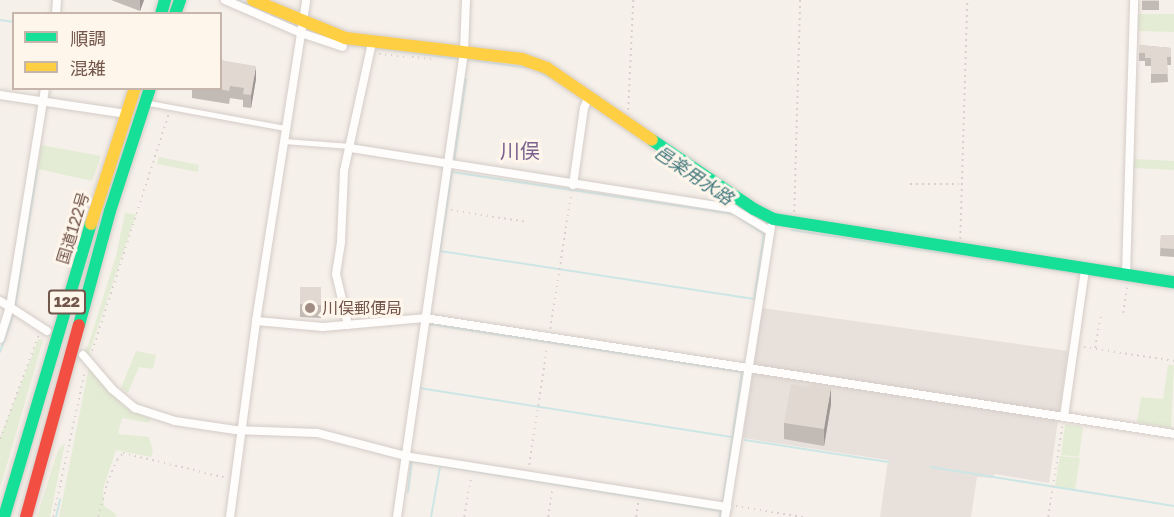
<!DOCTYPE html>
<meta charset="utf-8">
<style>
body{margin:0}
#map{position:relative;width:1174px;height:517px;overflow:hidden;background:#f6f0ea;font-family:"Golos Text","Noto Sans JP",sans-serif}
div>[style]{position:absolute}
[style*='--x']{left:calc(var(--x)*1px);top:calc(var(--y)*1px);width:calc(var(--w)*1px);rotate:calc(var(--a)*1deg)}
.industrial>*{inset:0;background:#e8e0db}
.green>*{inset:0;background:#e4ecd5}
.stream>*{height:2px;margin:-1px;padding:0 1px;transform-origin:1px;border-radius:1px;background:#cce6e6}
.path>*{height:1.5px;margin-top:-0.75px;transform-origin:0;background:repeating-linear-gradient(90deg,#d9d0ce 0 1.5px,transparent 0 6px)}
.roads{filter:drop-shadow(0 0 2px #d4ccc7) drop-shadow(0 0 2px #d4ccc7)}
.lane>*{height:4.5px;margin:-2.25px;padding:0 2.25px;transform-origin:2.25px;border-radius:2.25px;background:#fefdfc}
.street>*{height:8px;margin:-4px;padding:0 4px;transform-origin:4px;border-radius:4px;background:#fefdfc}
.fast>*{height:12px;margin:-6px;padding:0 6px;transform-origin:6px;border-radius:6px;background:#16e098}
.slow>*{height:12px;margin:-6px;padding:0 6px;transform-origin:6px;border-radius:6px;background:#ffcf43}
.jam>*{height:12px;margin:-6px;padding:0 6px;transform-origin:6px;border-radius:6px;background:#f24e42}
.wall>*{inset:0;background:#c2bab5}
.shaded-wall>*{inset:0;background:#9e9793}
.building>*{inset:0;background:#e2d8d2}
.dots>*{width:16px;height:16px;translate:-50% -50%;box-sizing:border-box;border:3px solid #fef5eb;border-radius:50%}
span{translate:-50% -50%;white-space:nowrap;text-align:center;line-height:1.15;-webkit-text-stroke:6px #fef5eb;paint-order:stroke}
.shield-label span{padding:2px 4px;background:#fef5eb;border:2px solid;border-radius:4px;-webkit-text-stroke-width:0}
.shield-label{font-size:15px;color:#73564b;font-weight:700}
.street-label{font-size:16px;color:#73564b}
.poi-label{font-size:16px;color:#73564b}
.left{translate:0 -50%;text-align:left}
.water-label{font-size:18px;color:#43797e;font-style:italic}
.quarter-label{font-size:20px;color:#7c638f}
.legend{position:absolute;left:12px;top:12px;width:210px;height:78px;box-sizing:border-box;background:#fef5eb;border:2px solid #c6b5ab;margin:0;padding:8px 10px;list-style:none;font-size:18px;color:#73564b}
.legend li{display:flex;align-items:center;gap:12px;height:30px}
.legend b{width:30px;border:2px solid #c6b5ab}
</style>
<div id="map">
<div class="industrial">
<i style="clip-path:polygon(762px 308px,1068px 351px,1049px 483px,995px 474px,993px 478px,977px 477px,971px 517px,880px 517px,888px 460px,743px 438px)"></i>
</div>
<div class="green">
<i style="clip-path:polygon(1138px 14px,1174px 14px,1174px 32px,1138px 31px)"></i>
<i style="clip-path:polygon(41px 145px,101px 156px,92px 181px,38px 169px)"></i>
<i style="clip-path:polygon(159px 157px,199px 165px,198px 172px,157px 164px)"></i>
<i style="clip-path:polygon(1134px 159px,1174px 161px,1174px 170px,1133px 168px)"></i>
<i style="clip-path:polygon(125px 213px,136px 214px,88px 357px,82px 352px,88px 346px,116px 256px)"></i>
<i style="clip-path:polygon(41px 339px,43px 340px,0 488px,0 438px,38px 340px)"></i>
<i style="clip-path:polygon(136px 351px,156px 355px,153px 369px,139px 367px,128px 393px,121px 388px)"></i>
<i style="clip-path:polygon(1168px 365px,1174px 365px,1171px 428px,1137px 422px,1141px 397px,1163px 399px)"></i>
<i style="clip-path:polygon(89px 367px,124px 406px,151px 419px,149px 423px,122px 418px,118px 434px,149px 437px,153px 451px,151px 457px,116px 450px,103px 489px,104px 506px,116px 514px,116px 517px,59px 517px)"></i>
<i style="clip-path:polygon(1065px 424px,1083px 427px,1079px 457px,1061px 455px)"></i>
<i style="clip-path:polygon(65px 443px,50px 517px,37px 517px,58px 450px)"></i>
<i style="clip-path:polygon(1060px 456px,1080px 458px,1075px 490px,1055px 486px)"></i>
</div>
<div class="stream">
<i style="--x:238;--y:0;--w:15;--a:23"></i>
<i style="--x:265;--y:11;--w:37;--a:22"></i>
<i style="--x:0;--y:20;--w:14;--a:8"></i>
<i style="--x:304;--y:28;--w:27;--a:22"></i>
<i style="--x:349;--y:44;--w:111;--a:7.8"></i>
<i style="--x:465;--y:59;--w:66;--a:7.9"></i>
<i style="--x:538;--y:71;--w:13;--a:29"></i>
<i style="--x:454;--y:162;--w:84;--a:-81.8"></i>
<i style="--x:452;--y:172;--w:285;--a:8.5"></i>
<i style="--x:734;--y:214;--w:36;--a:34"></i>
<i style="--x:764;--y:234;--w:66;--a:98.7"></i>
<i style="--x:754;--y:299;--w:318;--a:-171.3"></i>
<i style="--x:440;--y:251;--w:80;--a:-81.4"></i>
<i style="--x:792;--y:230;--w:386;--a:8.6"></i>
<i style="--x:15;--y:308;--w:139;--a:-80.9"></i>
<i style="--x:429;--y:324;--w:317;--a:8.7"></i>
<i style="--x:742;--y:372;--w:130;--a:98.4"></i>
<i style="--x:0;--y:352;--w:41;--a:-70.3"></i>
<i style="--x:419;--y:388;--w:318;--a:8.9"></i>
<i style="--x:745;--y:440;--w:145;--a:8.7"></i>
<i style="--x:931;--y:467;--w:246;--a:9.1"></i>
<i style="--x:408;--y:492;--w:31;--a:-83"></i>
<i style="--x:412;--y:461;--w:313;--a:9.2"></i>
<i style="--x:721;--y:511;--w:6;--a:99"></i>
<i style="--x:56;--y:517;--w:18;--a:-77"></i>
<i style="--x:431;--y:517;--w:51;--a:-79.8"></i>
</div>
<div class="path">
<i style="--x:379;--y:54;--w:28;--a:6"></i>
<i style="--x:412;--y:57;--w:20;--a:6"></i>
<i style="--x:628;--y:110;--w:110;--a:-87.4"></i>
<i style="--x:910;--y:184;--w:50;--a:0"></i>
<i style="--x:451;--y:210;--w:77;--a:9"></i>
<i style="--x:794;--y:212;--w:212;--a:-88.4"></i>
<i style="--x:960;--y:239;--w:239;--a:-88.3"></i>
<i style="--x:1123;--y:313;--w:26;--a:-81"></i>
<i style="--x:550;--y:329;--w:137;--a:-81.2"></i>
<i style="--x:1084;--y:347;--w:91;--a:8.8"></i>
<i style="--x:1095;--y:348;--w:36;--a:-80"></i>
<i style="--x:92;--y:351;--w:250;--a:-72.1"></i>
<i style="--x:0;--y:439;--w:110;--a:-69.7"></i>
<i style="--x:529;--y:465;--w:120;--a:-81.4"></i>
<i style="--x:736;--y:506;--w:68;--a:9.3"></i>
<i style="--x:53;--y:517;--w:150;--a:-77.7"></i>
<i style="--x:98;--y:517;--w:35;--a:-75"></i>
<i style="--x:107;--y:483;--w:25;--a:-67"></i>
<i style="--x:117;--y:460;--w:9;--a:-49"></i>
<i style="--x:123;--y:453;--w:107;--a:13.5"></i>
<i style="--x:464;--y:517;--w:41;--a:-80.1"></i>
<i style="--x:548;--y:517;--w:30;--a:-81"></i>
<i style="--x:636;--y:517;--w:14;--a:-82"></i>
<i style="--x:1048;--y:517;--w:91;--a:-81.2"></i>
</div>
<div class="roads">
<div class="lane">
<i style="--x:149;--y:103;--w:138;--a:10.4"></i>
<i style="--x:284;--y:141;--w:66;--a:4.3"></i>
</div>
<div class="street">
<i style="--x:225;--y:0;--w:83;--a:23.5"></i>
<i style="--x:301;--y:33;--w:44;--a:18.4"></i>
<i style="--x:56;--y:14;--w:14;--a:-86"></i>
<i style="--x:0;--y:95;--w:128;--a:8.5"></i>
<i style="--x:350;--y:148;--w:388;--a:9"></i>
<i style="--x:733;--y:209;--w:43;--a:30.7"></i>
<i style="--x:573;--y:185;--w:78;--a:-81.9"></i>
<i style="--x:584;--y:108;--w:13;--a:-67"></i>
<i style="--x:1126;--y:275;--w:275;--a:-88.3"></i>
<i style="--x:0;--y:301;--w:12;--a:31"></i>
<i style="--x:10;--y:307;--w:222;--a:-80.9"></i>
<i style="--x:256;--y:321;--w:67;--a:5.1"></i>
<i style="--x:323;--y:327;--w:102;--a:-5"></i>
<i style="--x:425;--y:318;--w:758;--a:8.8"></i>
<i style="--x:348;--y:325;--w:52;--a:-103.2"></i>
<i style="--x:336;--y:274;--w:33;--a:-81"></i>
<i style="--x:341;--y:241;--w:70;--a:-87.5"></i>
<i style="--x:344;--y:171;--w:131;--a:-77.7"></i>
<i style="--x:0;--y:339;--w:34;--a:-73"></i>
<i style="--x:10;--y:307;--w:44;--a:33"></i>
<i style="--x:83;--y:355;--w:45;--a:49.5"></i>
<i style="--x:112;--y:389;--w:30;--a:40"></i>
<i style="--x:135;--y:408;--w:42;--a:18"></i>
<i style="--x:175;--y:421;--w:61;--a:8.5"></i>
<i style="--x:235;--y:430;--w:82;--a:2.1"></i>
<i style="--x:317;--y:433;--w:91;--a:14.6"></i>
<i style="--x:405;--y:456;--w:326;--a:9"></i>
<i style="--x:1064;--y:417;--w:149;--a:-81.9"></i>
<i style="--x:230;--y:517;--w:198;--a:-82.4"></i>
<i style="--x:256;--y:321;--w:325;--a:-81.1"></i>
<i style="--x:397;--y:517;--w:470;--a:-81.8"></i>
<i style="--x:464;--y:52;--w:52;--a:-87.8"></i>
<i style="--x:725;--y:517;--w:293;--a:-81"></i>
</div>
<div class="fast">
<i style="--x:161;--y:14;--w:15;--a:-74"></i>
<i style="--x:175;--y:14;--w:15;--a:-70"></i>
<i style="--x:652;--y:140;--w:123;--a:34.1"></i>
<i style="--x:754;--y:209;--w:22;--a:27"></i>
<i style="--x:774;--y:219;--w:405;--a:9"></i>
<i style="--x:79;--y:325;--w:118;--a:-74.8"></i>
<i style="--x:110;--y:211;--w:129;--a:-72"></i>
<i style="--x:4;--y:517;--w:306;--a:-73.5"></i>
</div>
<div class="slow">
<i style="--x:253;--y:0;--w:100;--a:22.4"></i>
<i style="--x:345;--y:38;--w:178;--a:6.8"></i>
<i style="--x:522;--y:59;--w:27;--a:20"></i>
<i style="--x:547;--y:68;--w:127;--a:34.4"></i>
<i style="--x:91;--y:224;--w:143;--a:-72.1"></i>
</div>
<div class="jam">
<i style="--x:26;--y:517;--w:199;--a:-74.6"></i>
</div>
</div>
<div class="wall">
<i style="clip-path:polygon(111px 0,144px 0,140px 11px)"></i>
<i style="clip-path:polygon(1142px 0,1159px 0,1159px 10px,1142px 10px)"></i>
<i style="clip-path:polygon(220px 41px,222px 54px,222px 60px,256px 79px,251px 108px,243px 107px,243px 100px,230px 98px,229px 104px,192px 98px,192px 89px,189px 88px,220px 88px)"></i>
<i style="clip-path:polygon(1139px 45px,1171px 48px,1171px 65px,1167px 65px,1168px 82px,1151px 83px,1151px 66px,1145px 66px,1145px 61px,1139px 61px)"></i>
<i style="clip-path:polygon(1161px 235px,1174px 235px,1174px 257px,1160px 256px)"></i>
<i style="clip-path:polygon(321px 300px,321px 318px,300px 317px,300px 304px)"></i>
<i style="clip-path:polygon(831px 404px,824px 446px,784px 439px,784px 423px)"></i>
</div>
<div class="shaded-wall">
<i style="clip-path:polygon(140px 0,144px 0,140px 11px)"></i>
<i style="clip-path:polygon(256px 66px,256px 79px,251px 108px,251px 95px)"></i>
<i style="clip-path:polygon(831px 387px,831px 404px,824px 446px,824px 429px)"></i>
</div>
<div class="building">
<i style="clip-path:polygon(1142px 0,1159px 0,1159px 1px,1142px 1px)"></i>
<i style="clip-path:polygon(220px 41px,222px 42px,220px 57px)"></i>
<i style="clip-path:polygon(1139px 45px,1171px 48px,1171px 57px,1167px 57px,1168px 74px,1151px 74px,1151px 58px,1145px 58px,1145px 53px,1139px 53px)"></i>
<i style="clip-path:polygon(220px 60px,256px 66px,251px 95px,243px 94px,244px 88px,230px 86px,229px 91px,213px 88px,220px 88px)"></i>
<i style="clip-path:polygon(1161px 235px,1174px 235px,1174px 249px,1160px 248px)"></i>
<i style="clip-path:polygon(300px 287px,321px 287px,321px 305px,300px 304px)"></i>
<i style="clip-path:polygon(791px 384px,809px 387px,809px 384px,831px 387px,824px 429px,784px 423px)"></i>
</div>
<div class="dots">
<i style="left:310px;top:308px;background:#a18c83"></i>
</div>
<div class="shield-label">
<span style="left:67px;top:302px">122</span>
</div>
<div class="street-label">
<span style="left:73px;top:228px;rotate:-73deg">国道122号</span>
</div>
<div class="poi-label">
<span class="left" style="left:322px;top:308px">川俣郵便局</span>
</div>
<div class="water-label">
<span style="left:694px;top:175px;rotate:34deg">邑楽用水路</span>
</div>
<div class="quarter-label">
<span style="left:520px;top:150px">川俣</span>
</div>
<ul class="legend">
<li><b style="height:8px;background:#16e098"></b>順調</li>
<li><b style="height:8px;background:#ffcf43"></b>混雑</li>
</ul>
</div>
